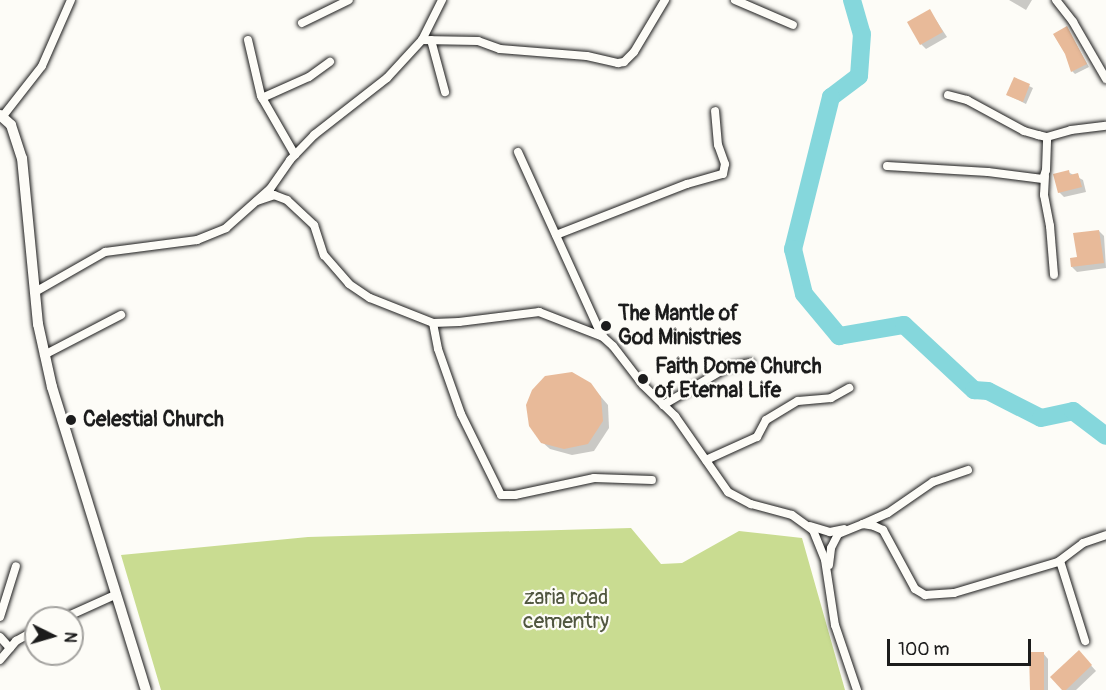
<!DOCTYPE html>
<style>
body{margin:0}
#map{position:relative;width:1106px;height:690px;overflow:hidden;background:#fdfcf7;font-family:Pangolin,sans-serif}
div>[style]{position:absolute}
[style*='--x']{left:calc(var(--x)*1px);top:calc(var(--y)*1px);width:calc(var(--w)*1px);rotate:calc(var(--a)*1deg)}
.green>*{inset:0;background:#c9dc91}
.shadow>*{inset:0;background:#0003}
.river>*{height:18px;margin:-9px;padding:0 9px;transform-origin:9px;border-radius:9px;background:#85d7dc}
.building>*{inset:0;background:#e8ba99}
.roads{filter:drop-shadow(0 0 2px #1c1c1c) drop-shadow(0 0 2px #1c1c1c)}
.minor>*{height:8px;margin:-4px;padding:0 4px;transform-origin:4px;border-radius:4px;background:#fdfcf7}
.tertiary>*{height:10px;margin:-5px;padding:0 5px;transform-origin:5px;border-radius:5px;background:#fdfcf7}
.dots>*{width:16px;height:16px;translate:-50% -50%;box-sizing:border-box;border:3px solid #fdfcf7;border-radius:50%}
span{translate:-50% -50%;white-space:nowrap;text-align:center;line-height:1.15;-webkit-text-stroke:4.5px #fdfcf7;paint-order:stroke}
.poi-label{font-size:21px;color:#1c1c1c;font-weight:700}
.left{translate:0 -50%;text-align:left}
.park-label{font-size:21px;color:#50563f}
.north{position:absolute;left:24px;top:606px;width:60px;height:60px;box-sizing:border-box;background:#fdfcf7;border:2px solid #a3a29f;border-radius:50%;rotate:95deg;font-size:16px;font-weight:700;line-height:24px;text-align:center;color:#1c1c1c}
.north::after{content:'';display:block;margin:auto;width:21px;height:27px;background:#1c1c1c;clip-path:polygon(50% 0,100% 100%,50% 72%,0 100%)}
.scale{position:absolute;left:887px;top:639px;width:144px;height:27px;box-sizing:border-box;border:3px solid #1c1c1c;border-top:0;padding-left:8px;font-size:18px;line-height:21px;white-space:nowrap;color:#1c1c1c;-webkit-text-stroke:4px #fdfcf7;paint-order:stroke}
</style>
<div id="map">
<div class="green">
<i style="clip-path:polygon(631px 528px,661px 564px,682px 563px,739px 531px,802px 538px,845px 690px,161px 690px,121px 555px,308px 537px)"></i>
</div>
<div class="shadow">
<i style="clip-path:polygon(1009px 0,1032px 0,1026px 10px)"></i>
<i style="clip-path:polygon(930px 11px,947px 37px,926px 49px,921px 44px)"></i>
<i style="clip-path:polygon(1067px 28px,1089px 67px,1075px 74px,1072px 71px)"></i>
<i style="clip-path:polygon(1015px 79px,1033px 88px,1026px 104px,1008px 95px)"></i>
<i style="clip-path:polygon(1068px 172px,1083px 180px,1086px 192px,1064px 197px,1059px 192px)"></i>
<i style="clip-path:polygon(1099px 231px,1104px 236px,1106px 268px,1077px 272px,1072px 267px)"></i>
<i style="clip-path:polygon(590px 384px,608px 405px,609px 428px,594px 451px,572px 455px,550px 449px,542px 442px)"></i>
<i style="clip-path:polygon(1079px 652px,1096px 671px,1076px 690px,1064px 690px)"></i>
<i style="clip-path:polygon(1043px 653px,1048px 659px,1048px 690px,1031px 690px)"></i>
</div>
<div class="river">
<i style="--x:852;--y:0;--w:35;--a:74"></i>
<i style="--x:862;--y:34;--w:42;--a:94.1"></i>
<i style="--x:859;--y:76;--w:35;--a:143"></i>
<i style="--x:831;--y:97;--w:157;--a:104"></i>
<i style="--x:793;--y:249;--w:46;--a:76.3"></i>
<i style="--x:804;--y:294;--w:55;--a:50.2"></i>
<i style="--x:839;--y:336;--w:66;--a:-9.6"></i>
<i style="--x:904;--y:325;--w:96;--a:42.9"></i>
<i style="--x:974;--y:390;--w:14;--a:4"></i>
<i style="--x:988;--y:391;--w:59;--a:27"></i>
<i style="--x:1041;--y:418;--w:33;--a:-12"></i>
<i style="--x:1073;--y:411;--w:41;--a:37.1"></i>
</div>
<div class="building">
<i style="clip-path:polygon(930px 9px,943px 32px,920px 45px,907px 22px)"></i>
<i style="clip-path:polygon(1067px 26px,1087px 64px,1071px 72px,1065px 54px,1053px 34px)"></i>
<i style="clip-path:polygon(1014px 77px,1030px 84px,1023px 102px,1006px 95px)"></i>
<i style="clip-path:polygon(1069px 170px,1070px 175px,1078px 173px,1082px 187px,1058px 193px,1053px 174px)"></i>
<i style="clip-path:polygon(1099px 230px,1104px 263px,1071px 267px,1070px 258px,1077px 257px,1073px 233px)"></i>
<i style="clip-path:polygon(572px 372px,591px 383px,601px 397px,603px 421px,588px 444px,564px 449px,541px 443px,529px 426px,526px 405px,532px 390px,545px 376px)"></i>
<i style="clip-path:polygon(1079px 650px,1092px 665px,1066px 690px,1062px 690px,1050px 677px)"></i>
<i style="clip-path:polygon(1029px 652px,1044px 652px,1044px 690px,1030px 690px)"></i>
</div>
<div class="roads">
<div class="minor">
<i style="--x:735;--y:0;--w:63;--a:23.3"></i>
<i style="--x:1056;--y:0;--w:28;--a:52"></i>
<i style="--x:1073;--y:22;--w:66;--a:59.9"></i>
<i style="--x:302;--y:23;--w:52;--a:-26.1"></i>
<i style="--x:248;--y:40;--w:57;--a:76.9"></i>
<i style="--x:261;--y:96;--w:68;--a:60"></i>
<i style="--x:422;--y:40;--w:56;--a:1"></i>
<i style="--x:478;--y:41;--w:23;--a:20"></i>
<i style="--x:500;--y:49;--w:87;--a:4.6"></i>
<i style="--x:587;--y:56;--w:32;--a:13"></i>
<i style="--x:618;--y:63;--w:6;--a:-9"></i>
<i style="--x:624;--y:62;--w:14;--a:-45"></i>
<i style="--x:634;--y:52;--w:61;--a:-59.2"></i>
<i style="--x:431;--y:40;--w:54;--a:74.9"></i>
<i style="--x:948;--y:95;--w:20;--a:15"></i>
<i style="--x:967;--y:100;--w:65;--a:28.5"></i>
<i style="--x:1024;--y:131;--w:15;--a:16"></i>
<i style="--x:1038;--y:135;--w:9;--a:13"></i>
<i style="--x:1047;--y:137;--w:25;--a:-16"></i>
<i style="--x:1071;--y:130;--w:35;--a:-7"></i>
<i style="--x:262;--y:98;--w:51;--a:-24.1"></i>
<i style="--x:309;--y:77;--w:26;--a:-36"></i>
<i style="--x:3;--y:116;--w:63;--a:-52"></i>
<i style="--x:42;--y:66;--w:72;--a:-66.3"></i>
<i style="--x:518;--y:152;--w:202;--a:65.5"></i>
<i style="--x:887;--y:166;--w:101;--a:3.4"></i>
<i style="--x:988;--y:172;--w:55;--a:7.3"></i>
<i style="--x:1043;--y:179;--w:9;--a:-72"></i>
<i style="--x:1046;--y:170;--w:33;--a:-88"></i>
<i style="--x:1045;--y:176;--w:19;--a:93"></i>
<i style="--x:1044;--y:195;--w:32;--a:79"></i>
<i style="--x:1050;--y:226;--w:49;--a:85.3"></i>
<i style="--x:257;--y:201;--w:18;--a:-19"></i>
<i style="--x:274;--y:195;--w:14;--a:21"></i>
<i style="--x:287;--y:200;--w:37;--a:43"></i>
<i style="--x:314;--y:225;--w:32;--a:72"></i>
<i style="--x:324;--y:255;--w:38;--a:49"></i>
<i style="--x:349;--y:284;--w:25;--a:34"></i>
<i style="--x:370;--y:298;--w:68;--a:21.6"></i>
<i style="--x:433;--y:323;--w:26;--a:-2"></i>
<i style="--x:459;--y:322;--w:81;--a:-7.1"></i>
<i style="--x:539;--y:312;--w:69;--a:21.3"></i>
<i style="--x:603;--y:337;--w:13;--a:42"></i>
<i style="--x:613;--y:346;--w:49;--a:52.4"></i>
<i style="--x:643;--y:385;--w:45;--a:44.1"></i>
<i style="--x:675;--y:416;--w:93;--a:55.1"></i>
<i style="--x:728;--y:492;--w:26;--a:28"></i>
<i style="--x:751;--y:504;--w:42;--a:15"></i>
<i style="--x:792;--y:515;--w:26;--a:36"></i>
<i style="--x:813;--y:530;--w:32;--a:68"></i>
<i style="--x:825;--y:560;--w:66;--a:81.3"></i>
<i style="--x:835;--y:625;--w:69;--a:71.3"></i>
<i style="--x:556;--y:235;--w:141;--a:-21.3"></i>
<i style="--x:687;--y:184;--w:37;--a:-16"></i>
<i style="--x:723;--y:174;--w:10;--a:-79"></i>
<i style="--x:725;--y:164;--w:20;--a:-110"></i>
<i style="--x:718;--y:145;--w:34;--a:-95"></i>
<i style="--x:35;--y:292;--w:81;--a:-29.7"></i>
<i style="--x:105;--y:252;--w:93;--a:-7.4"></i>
<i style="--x:197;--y:240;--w:31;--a:-22"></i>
<i style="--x:226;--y:228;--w:59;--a:-41.6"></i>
<i style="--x:270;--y:189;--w:35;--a:-55"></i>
<i style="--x:290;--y:160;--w:35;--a:-46"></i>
<i style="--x:314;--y:135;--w:93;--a:-38"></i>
<i style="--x:387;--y:78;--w:52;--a:-47.4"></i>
<i style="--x:422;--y:40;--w:45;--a:-63.4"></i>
<i style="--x:433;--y:323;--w:26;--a:79"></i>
<i style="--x:438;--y:349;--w:69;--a:70.5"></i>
<i style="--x:461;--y:414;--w:90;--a:63.7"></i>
<i style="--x:501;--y:495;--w:14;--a:0"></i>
<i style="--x:515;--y:495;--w:81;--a:-12.1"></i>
<i style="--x:594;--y:478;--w:58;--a:2"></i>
<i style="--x:44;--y:355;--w:87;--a:-27.5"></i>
<i style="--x:663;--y:405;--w:75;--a:-30.3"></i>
<i style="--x:728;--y:367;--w:23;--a:-10"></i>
<i style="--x:706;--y:460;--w:56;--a:-24.3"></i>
<i style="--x:757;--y:437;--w:19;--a:-62"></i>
<i style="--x:766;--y:420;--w:37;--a:-31"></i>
<i style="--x:798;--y:401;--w:33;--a:-5"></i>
<i style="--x:831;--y:398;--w:21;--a:-29"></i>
<i style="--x:863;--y:524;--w:27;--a:-24"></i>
<i style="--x:888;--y:513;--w:55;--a:-34.6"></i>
<i style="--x:933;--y:482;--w:37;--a:-19"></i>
<i style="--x:810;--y:526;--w:21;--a:17"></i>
<i style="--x:830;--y:532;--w:14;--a:-12"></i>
<i style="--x:1060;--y:561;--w:84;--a:72.6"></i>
<i style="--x:829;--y:565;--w:17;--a:-83"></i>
<i style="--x:831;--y:548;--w:16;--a:-63"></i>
<i style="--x:838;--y:534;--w:27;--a:-22"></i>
<i style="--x:863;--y:524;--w:11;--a:10"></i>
<i style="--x:874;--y:526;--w:10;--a:24"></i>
<i style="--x:883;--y:530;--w:67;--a:61.5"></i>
<i style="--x:915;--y:589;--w:12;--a:31"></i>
<i style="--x:925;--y:595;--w:29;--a:-4"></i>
<i style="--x:954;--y:593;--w:109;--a:-16.6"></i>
<i style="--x:1058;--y:562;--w:31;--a:-37"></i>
<i style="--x:1083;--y:543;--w:24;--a:-19"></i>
<i style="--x:0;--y:617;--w:53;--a:-72.6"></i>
<i style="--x:64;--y:618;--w:58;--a:-24.4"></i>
<i style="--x:0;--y:637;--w:15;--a:48"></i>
<i style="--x:0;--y:660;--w:25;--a:-50"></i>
<i style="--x:16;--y:641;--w:23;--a:-29"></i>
</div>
<div class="tertiary">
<i style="--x:0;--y:115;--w:15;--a:42"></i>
<i style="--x:11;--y:125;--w:35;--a:72"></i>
<i style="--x:22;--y:158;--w:167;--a:84.5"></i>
<i style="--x:38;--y:324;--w:65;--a:77.5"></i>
<i style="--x:52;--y:387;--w:317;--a:72.8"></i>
</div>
</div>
<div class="dots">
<i style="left:606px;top:326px;background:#1c1c1c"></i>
<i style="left:643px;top:379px;background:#1c1c1c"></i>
<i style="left:71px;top:420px;background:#1c1c1c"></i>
</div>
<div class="poi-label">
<span class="left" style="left:618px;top:326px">The Mantle of<br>God Ministries</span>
<span class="left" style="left:655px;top:379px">Faith Dome Church<br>of Eternal Life</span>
<span class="left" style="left:83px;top:420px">Celestial Church</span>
</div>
<div class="park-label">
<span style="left:566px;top:610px">zaria road<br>cementry</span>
</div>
<div class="north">N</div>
<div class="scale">100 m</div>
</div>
